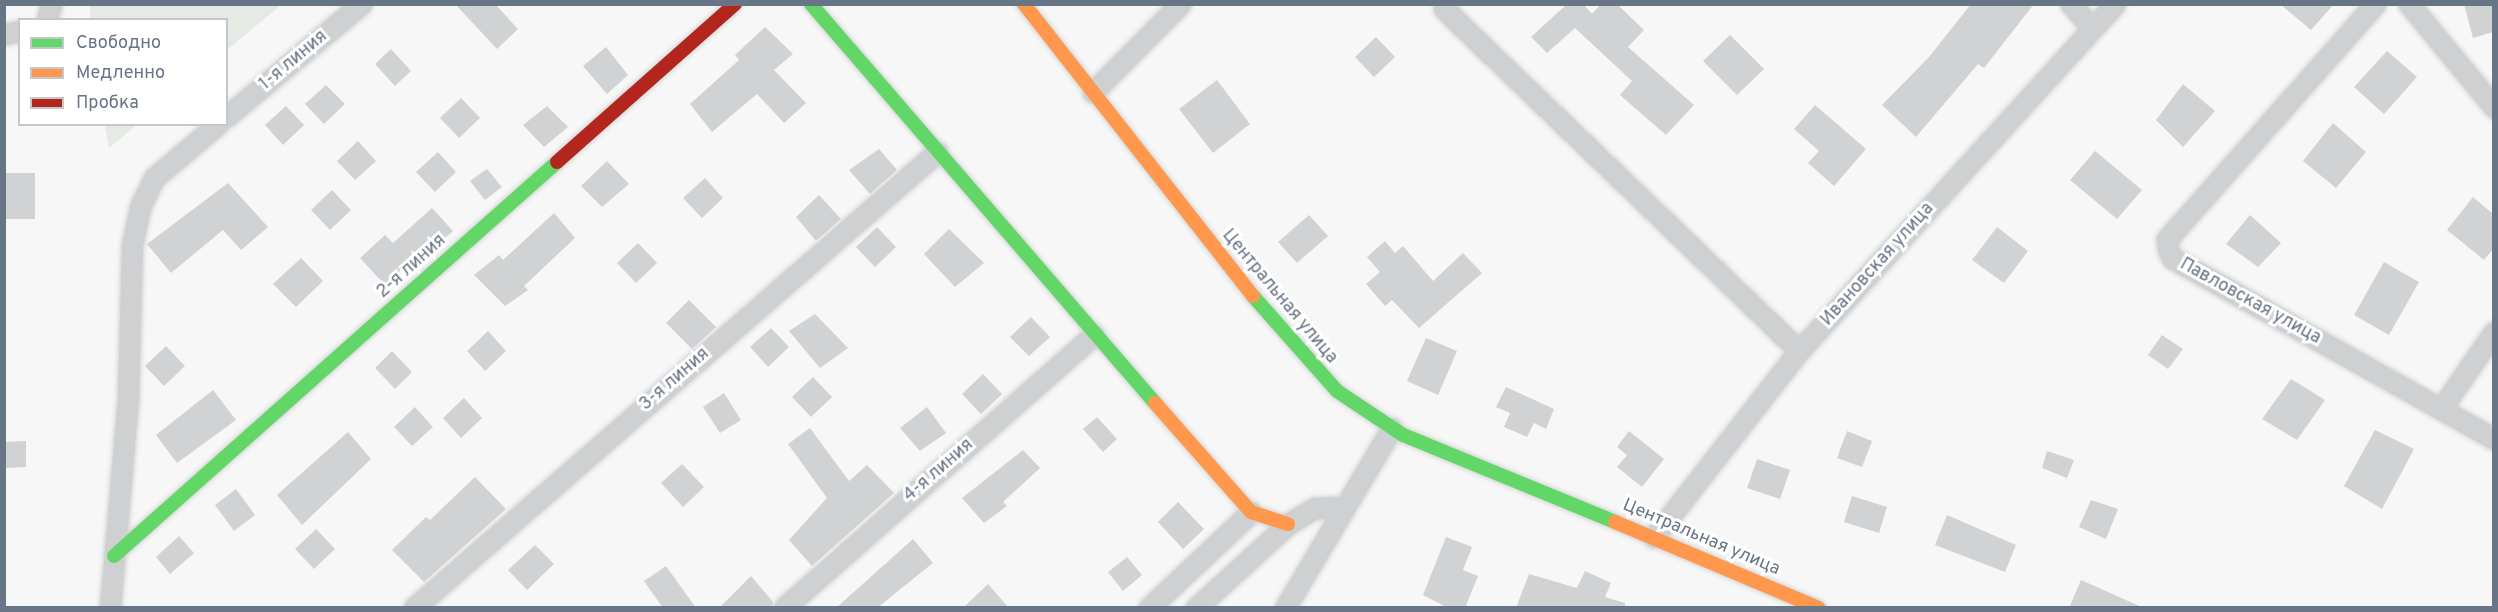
<!DOCTYPE html>
<meta charset="utf-8">
<style>
body{margin:0}
#map{position:relative;width:2498px;height:612px;overflow:hidden;background:#f7f7f7;font-family:Overpass,sans-serif}
div>[style]{position:absolute}
[style*='--x']{left:calc(var(--x)*1px);top:calc(var(--y)*1px);width:calc(var(--w)*1px);rotate:calc(var(--a)*1deg)}
.green>*{inset:0;background:#e6eae5}
.building>*{inset:0;background:#d1d2d3}
.roads{filter:drop-shadow(0 0 2px #d4d5d6) drop-shadow(0 0 2px #d4d5d6)}
.street>*{height:21px;margin:-10.5px;padding:0 10.5px;transform-origin:10.5px;border-radius:10.5px;background:#cfd0d2}
.fast>*{height:14px;margin:-7px;padding:0 7px;transform-origin:7px;border-radius:7px;background:#63d668}
.slow>*{height:14px;margin:-7px;padding:0 7px;transform-origin:7px;border-radius:7px;background:#ff974d}
.jam>*{height:14px;margin:-7px;padding:0 7px;transform-origin:7px;border-radius:7px;background:#b3261e}
span{translate:-50% -50%;white-space:nowrap;text-align:center;line-height:1.15;-webkit-text-stroke:6px #fff;paint-order:stroke}
.street-label{font-size:18px;color:#687587}
.frame{position:absolute;inset:0;border:6px solid #687587;pointer-events:none}
.legend{position:absolute;left:18px;top:18px;width:210px;height:108px;box-sizing:border-box;background:#fff;border:2px solid #c3c8cf;margin:0;padding:8px 10px;list-style:none;font-size:18px;color:#687587}
.legend li{display:flex;align-items:center;gap:12px;height:30px}
.legend b{width:30px;border:2px solid #c3c8cf}
</style>
<div id="map">
<div class="green">
<i style="clip-path:polygon(89px 5px,89px 4px,281px 5px,227px 50px,226px 20px,91px 19px)"></i>
<i style="clip-path:polygon(105px 125px,105px 124px,137px 125px,109px 148px)"></i>
</div>
<div class="building">
<i style="clip-path:polygon(455px 4px,495px 4px,518px 29px,497px 49px)"></i>
<i style="clip-path:polygon(1567px 4px,1583px 4px,1592px 14px,1601px 4px,1617px 4px,1644px 30px,1628px 47px,1694px 105px,1666px 135px,1620px 95px,1632px 81px,1575px 28px,1547px 53px,1531px 37px)"></i>
<i style="clip-path:polygon(1971px 4px,2034px 4px,1984px 68px,1978px 64px,1916px 137px,1882px 105px,1929px 57px)"></i>
<i style="clip-path:polygon(2280px 4px,2334px 4px,2311px 30px)"></i>
<i style="clip-path:polygon(2464px 4px,2493px 4px,2493px 32px,2473px 38px)"></i>
<i style="clip-path:polygon(765px 27px,793px 54px,774px 70px,806px 103px,784px 123px,757px 94px,712px 132px,690px 104px,739px 60px,735px 55px)"></i>
<i style="clip-path:polygon(1730px 35px,1764px 69px,1737px 95px,1703px 61px)"></i>
<i style="clip-path:polygon(1376px 37px,1395px 57px,1374px 77px,1355px 57px)"></i>
<i style="clip-path:polygon(606px 47px,628px 75px,607px 94px,583px 66px)"></i>
<i style="clip-path:polygon(391px 49px,411px 71px,395px 86px,375px 64px)"></i>
<i style="clip-path:polygon(2387px 51px,2417px 77px,2384px 114px,2354px 87px)"></i>
<i style="clip-path:polygon(1217px 80px,1250px 124px,1213px 153px,1179px 109px)"></i>
<i style="clip-path:polygon(2183px 84px,2215px 111px,2183px 147px,2156px 120px)"></i>
<i style="clip-path:polygon(326px 85px,345px 104px,324px 124px,305px 104px)"></i>
<i style="clip-path:polygon(461px 98px,480px 118px,459px 138px,440px 118px)"></i>
<i style="clip-path:polygon(1815px 105px,1866px 149px,1834px 186px,1808px 163px,1819px 151px,1794px 129px)"></i>
<i style="clip-path:polygon(286px 106px,304px 125px,283px 145px,265px 125px)"></i>
<i style="clip-path:polygon(547px 106px,568px 127px,544px 147px,523px 125px)"></i>
<i style="clip-path:polygon(2333px 123px,2366px 152px,2336px 188px,2303px 161px)"></i>
<i style="clip-path:polygon(358px 141px,376px 161px,355px 180px,337px 161px)"></i>
<i style="clip-path:polygon(879px 149px,897px 170px,870px 194px,849px 170px)"></i>
<i style="clip-path:polygon(2095px 151px,2142px 190px,2117px 219px,2070px 180px)"></i>
<i style="clip-path:polygon(438px 152px,456px 172px,435px 192px,416px 172px)"></i>
<i style="clip-path:polygon(607px 161px,629px 184px,602px 207px,581px 186px)"></i>
<i style="clip-path:polygon(487px 169px,502px 187px,485px 200px,470px 181px)"></i>
<i style="clip-path:polygon(4px 173px,35px 173px,35px 219px,4px 219px)"></i>
<i style="clip-path:polygon(705px 178px,723px 198px,702px 218px,683px 198px)"></i>
<i style="clip-path:polygon(228px 183px,268px 227px,241px 250px,223px 230px,171px 273px,147px 244px)"></i>
<i style="clip-path:polygon(332px 190px,351px 210px,330px 230px,311px 210px)"></i>
<i style="clip-path:polygon(819px 195px,841px 219px,816px 241px,796px 217px)"></i>
<i style="clip-path:polygon(2473px 197px,2493px 214px,2493px 249px,2484px 260px,2447px 230px)"></i>
<i style="clip-path:polygon(432px 208px,453px 231px,429px 252px,425px 248px,385px 285px,360px 258px,385px 235px,393px 243px)"></i>
<i style="clip-path:polygon(554px 213px,575px 238px,524px 286px,528px 290px,505px 306px,474px 275px,499px 255px,503px 260px)"></i>
<i style="clip-path:polygon(1309px 215px,1328px 236px,1297px 263px,1278px 242px)"></i>
<i style="clip-path:polygon(2250px 215px,2281px 243px,2258px 267px,2226px 244px)"></i>
<i style="clip-path:polygon(877px 227px,896px 247px,875px 267px,856px 247px)"></i>
<i style="clip-path:polygon(1997px 227px,2028px 251px,2004px 283px,1972px 260px)"></i>
<i style="clip-path:polygon(949px 229px,984px 263px,955px 287px,924px 254px)"></i>
<i style="clip-path:polygon(1385px 241px,1395px 253px,1403px 246px,1433px 281px,1463px 253px,1482px 273px,1419px 328px,1392px 300px,1385px 306px,1366px 284px,1380px 272px,1367px 257px)"></i>
<i style="clip-path:polygon(638px 243px,657px 263px,636px 283px,617px 263px)"></i>
<i style="clip-path:polygon(301px 258px,323px 281px,296px 307px,273px 284px)"></i>
<i style="clip-path:polygon(2384px 262px,2419px 282px,2389px 335px,2354px 315px)"></i>
<i style="clip-path:polygon(689px 300px,716px 327px,692px 349px,666px 323px)"></i>
<i style="clip-path:polygon(815px 314px,848px 348px,820px 368px,789px 331px)"></i>
<i style="clip-path:polygon(1031px 317px,1050px 337px,1029px 356px,1010px 337px)"></i>
<i style="clip-path:polygon(771px 328px,789px 347px,768px 367px,750px 347px)"></i>
<i style="clip-path:polygon(488px 331px,506px 351px,485px 371px,467px 351px)"></i>
<i style="clip-path:polygon(2162px 335px,2183px 349px,2168px 369px,2148px 355px)"></i>
<i style="clip-path:polygon(1426px 338px,1457px 351px,1438px 395px,1407px 381px)"></i>
<i style="clip-path:polygon(166px 346px,185px 366px,164px 386px,145px 366px)"></i>
<i style="clip-path:polygon(392px 351px,412px 372px,395px 389px,375px 368px)"></i>
<i style="clip-path:polygon(983px 374px,1002px 394px,981px 414px,962px 394px)"></i>
<i style="clip-path:polygon(813px 377px,832px 397px,811px 417px,792px 397px)"></i>
<i style="clip-path:polygon(2291px 379px,2325px 400px,2297px 440px,2262px 419px)"></i>
<i style="clip-path:polygon(1506px 387px,1554px 409px,1546px 429px,1534px 423px,1527px 437px,1504px 427px,1510px 413px,1496px 407px)"></i>
<i style="clip-path:polygon(213px 390px,236px 420px,177px 463px,156px 435px)"></i>
<i style="clip-path:polygon(724px 393px,741px 420px,720px 433px,703px 407px)"></i>
<i style="clip-path:polygon(464px 398px,482px 418px,461px 438px,443px 418px)"></i>
<i style="clip-path:polygon(415px 407px,433px 427px,412px 446px,394px 427px)"></i>
<i style="clip-path:polygon(927px 407px,946px 433px,920px 451px,900px 428px)"></i>
<i style="clip-path:polygon(1097px 417px,1117px 439px,1103px 452px,1083px 429px)"></i>
<i style="clip-path:polygon(810px 428px,849px 481px,867px 465px,894px 493px,812px 566px,789px 540px,827px 498px,788px 444px)"></i>
<i style="clip-path:polygon(2375px 430px,2414px 449px,2382px 509px,2344px 486px)"></i>
<i style="clip-path:polygon(1629px 431px,1664px 459px,1642px 487px,1617px 467px,1627px 455px,1617px 447px)"></i>
<i style="clip-path:polygon(1847px 431px,1872px 441px,1862px 467px,1837px 458px)"></i>
<i style="clip-path:polygon(348px 432px,371px 459px,302px 525px,277px 495px)"></i>
<i style="clip-path:polygon(26px 441px,26px 467px,4px 468px,4px 442px)"></i>
<i style="clip-path:polygon(1023px 450px,1040px 468px,1003px 502px,1007px 506px,984px 523px,962px 498px)"></i>
<i style="clip-path:polygon(2047px 451px,2074px 460px,2067px 478px,2042px 468px)"></i>
<i style="clip-path:polygon(1757px 459px,1790px 470px,1780px 499px,1747px 488px)"></i>
<i style="clip-path:polygon(682px 464px,704px 487px,683px 507px,661px 483px)"></i>
<i style="clip-path:polygon(475px 477px,506px 509px,424px 582px,392px 550px,426px 517px,430px 520px)"></i>
<i style="clip-path:polygon(236px 489px,255px 515px,234px 531px,215px 505px)"></i>
<i style="clip-path:polygon(1852px 496px,1887px 507px,1879px 533px,1844px 522px)"></i>
<i style="clip-path:polygon(2091px 500px,2118px 509px,2106px 539px,2079px 527px)"></i>
<i style="clip-path:polygon(1178px 502px,1204px 529px,1183px 549px,1158px 522px)"></i>
<i style="clip-path:polygon(1947px 515px,2016px 545px,2005px 572px,1935px 545px)"></i>
<i style="clip-path:polygon(316px 529px,335px 549px,314px 569px,295px 549px)"></i>
<i style="clip-path:polygon(179px 536px,194px 553px,170px 574px,156px 557px)"></i>
<i style="clip-path:polygon(1446px 537px,1472px 547px,1463px 570px,1478px 576px,1465px 608px,1448px 608px,1423px 595px)"></i>
<i style="clip-path:polygon(913px 539px,933px 563px,877px 608px,836px 608px)"></i>
<i style="clip-path:polygon(535px 545px,554px 564px,527px 590px,508px 570px)"></i>
<i style="clip-path:polygon(1127px 557px,1142px 575px,1123px 591px,1108px 572px)"></i>
<i style="clip-path:polygon(666px 566px,696px 608px,663px 608px,644px 581px)"></i>
<i style="clip-path:polygon(1585px 571px,1611px 583px,1605px 597px,1625px 603px,1625px 608px,1516px 608px,1529px 574px,1577px 588px)"></i>
<i style="clip-path:polygon(751px 576px,773px 602px,772px 608px,719px 608px)"></i>
<i style="clip-path:polygon(2081px 580px,2144px 608px,2069px 608px)"></i>
<i style="clip-path:polygon(988px 584px,1009px 608px,963px 608px)"></i>
</div>
<div class="roads">
<div class="street">
<i style="--x:2071;--y:4;--w:32;--a:49"></i>
<i style="--x:2375;--y:4;--w:314;--a:131.5"></i>
<i style="--x:2167;--y:239;--w:10;--a:84"></i>
<i style="--x:2168;--y:249;--w:10;--a:66"></i>
<i style="--x:2172;--y:258;--w:369;--a:29.3"></i>
<i style="--x:2409;--y:4;--w:134;--a:50.5"></i>
<i style="--x:1444;--y:9;--w:493;--a:43.9"></i>
<i style="--x:47;--y:20;--w:16;--a:-76"></i>
<i style="--x:4;--y:34;--w:16;--a:-11"></i>
<i style="--x:1093;--y:92;--w:124;--a:-45.3"></i>
<i style="--x:226;--y:117;--w:176;--a:-39.9"></i>
<i style="--x:2441;--y:409;--w:93;--a:-55.5"></i>
<i style="--x:1654;--y:537;--w:236;--a:-52.1"></i>
<i style="--x:1799;--y:351;--w:469;--a:-47.7"></i>
<i style="--x:110;--y:608;--w:212;--a:-85.1"></i>
<i style="--x:128;--y:397;--w:152;--a:-88.5"></i>
<i style="--x:132;--y:245;--w:39;--a:-78"></i>
<i style="--x:140;--y:207;--w:32;--a:-64"></i>
<i style="--x:154;--y:178;--w:84;--a:-40.2"></i>
<i style="--x:414;--y:608;--w:694;--a:-41.08"></i>
<i style="--x:784;--y:608;--w:413;--a:-41.4"></i>
<i style="--x:1149;--y:608;--w:140;--a:-43.3"></i>
<i style="--x:1196;--y:608;--w:125;--a:-42.4"></i>
<i style="--x:1288;--y:524;--w:31;--a:-31"></i>
<i style="--x:1315;--y:508;--w:27;--a:-2"></i>
<i style="--x:1285;--y:608;--w:209;--a:-59.3"></i>
</div>
<div class="fast">
<i style="--x:811;--y:4;--w:527;--a:49.23"></i>
<i style="--x:1253;--y:296;--w:127;--a:48.5"></i>
<i style="--x:1337;--y:391;--w:79;--a:33.7"></i>
<i style="--x:1403;--y:435;--w:229;--a:22.3"></i>
<i style="--x:114;--y:556;--w:593;--a:-41.65"></i>
</div>
<div class="slow">
<i style="--x:1024;--y:4;--w:371;--a:51.9"></i>
<i style="--x:1155;--y:403;--w:145;--a:48.6"></i>
<i style="--x:1251;--y:512;--w:39;--a:18"></i>
<i style="--x:1615;--y:522;--w:221;--a:22.9"></i>
</div>
<div class="jam">
<i style="--x:557;--y:162;--w:238;--a:-41.6"></i>
</div>
</div>
<div class="street-label">
<span style="left:294px;top:61px;rotate:-40deg">1-я линия</span>
<span style="left:1878px;top:265px;rotate:-48deg">Ивановская улица</span>
<span style="left:412px;top:267px;rotate:-42deg">2-я линия</span>
<span style="left:1279px;top:297px;rotate:50deg">Центральная улица</span>
<span style="left:2250px;top:302px;rotate:29deg">Павловская улица</span>
<span style="left:675px;top:380px;rotate:-41deg">3-я линия</span>
<span style="left:939px;top:471px;rotate:-41deg">4-я линия</span>
<span style="left:1701px;top:538px;rotate:23deg">Центральная улица</span>
</div>
<div class="frame"></div>
<ul class="legend">
<li><b style="height:8px;background:#63d668"></b>Свободно</li>
<li><b style="height:8px;background:#ff974d"></b>Медленно</li>
<li><b style="height:8px;background:#b3261e"></b>Пробка</li>
</ul>
</div>
